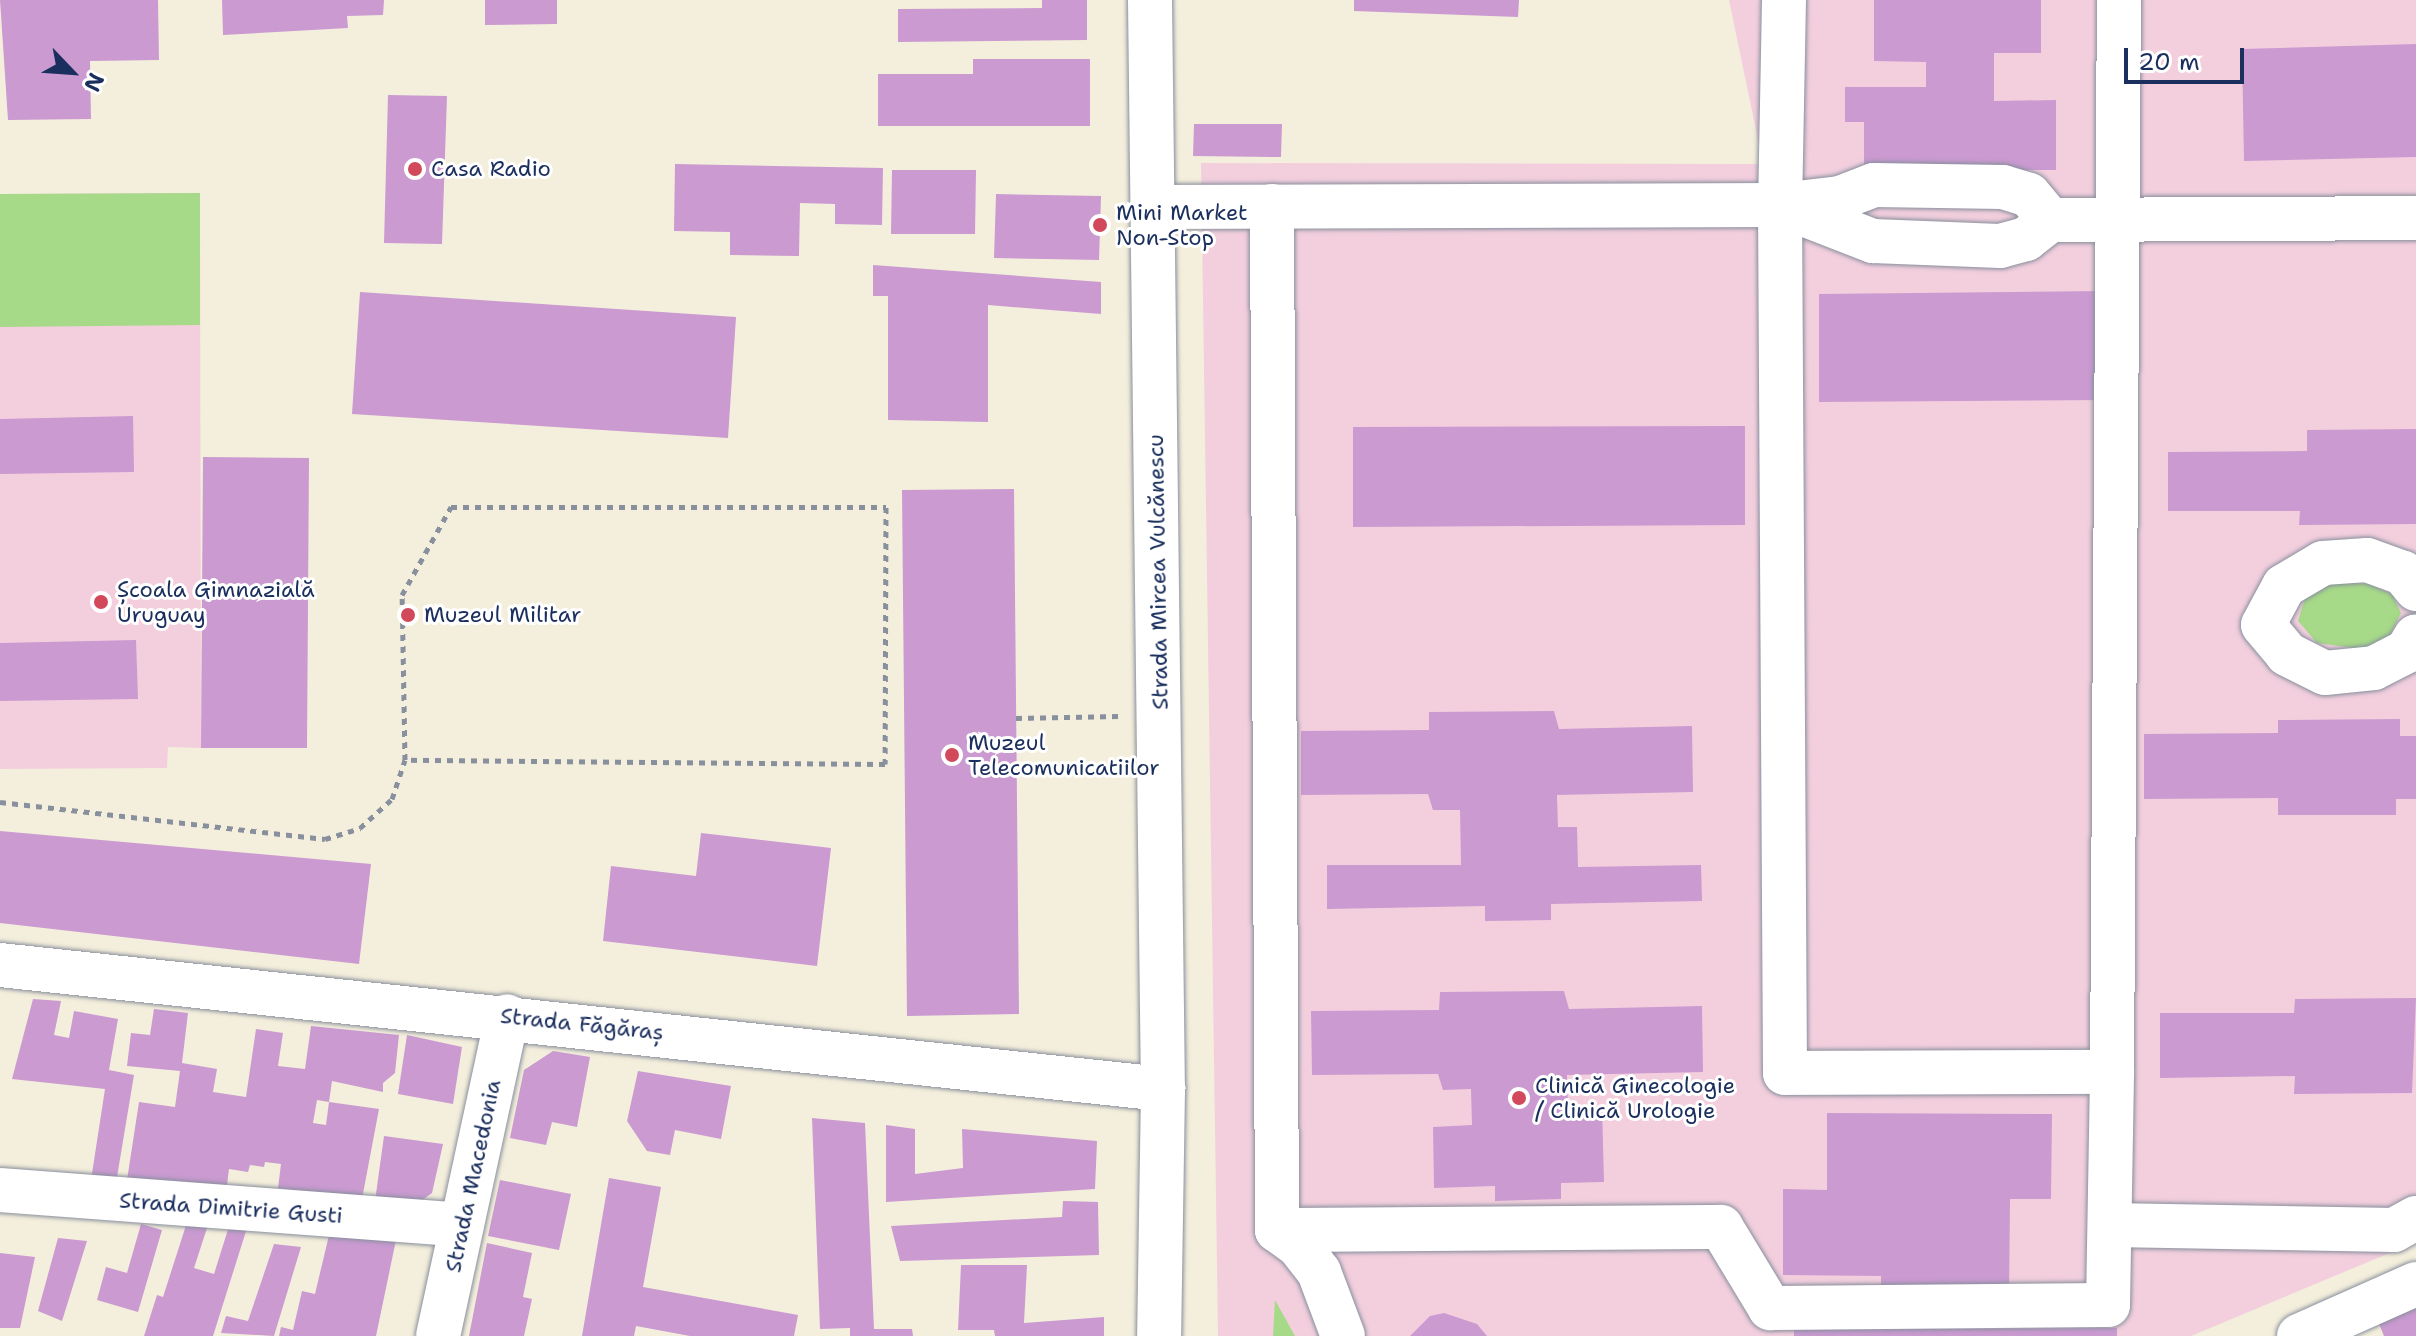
<!DOCTYPE html>
<meta charset="utf-8">
<style>
body{margin:0}
#map{position:relative;width:2416px;height:1336px;overflow:hidden;background:#f4efdc;font-family:"Shantell Sans",sans-serif}
div>[style]{position:absolute}
[style*='--x']{left:calc(var(--x)*1px);top:calc(var(--y)*1px);width:calc(var(--w)*1px);rotate:calc(var(--a)*1deg)}
.built>*{inset:0;background:#f3cfde}
.green>*{inset:0;background:#a6d988}
.building>*{inset:0;background:#ca9ad1}
.path>*{height:5px;margin-top:-2.5px;transform-origin:0;background:repeating-linear-gradient(90deg,#888f9d 0 6px,transparent 0 12px)}
.roads{filter:drop-shadow(0 0 2px #888f9d) drop-shadow(0 0 2px #888f9d)}
.minor>*{height:44px;margin:-22px;padding:0 22px;transform-origin:22px;border-radius:22px;background:#fff}
.major>*{height:44px;margin:-22px;padding:0 22px;transform-origin:22px;border-radius:22px;background:#fff}
.dots>*{width:22px;height:22px;translate:-50% -50%;box-sizing:border-box;border:4px solid #fff;border-radius:50%}
span{translate:-50% -50%;white-space:nowrap;text-align:center;line-height:1.15;-webkit-text-stroke:6px #fff;paint-order:stroke}
.poi-label{font-size:22px;color:#1b2f5e}
.left{translate:0 -50%;text-align:left}
.street-label{font-size:22px;color:#1b2f5e}
.north{position:absolute;left:32px;top:32px;width:80px;height:80px;-webkit-text-stroke:6px #fff;paint-order:stroke;rotate:115deg;font-size:22px;font-weight:700;line-height:32px;text-align:center;color:#1b2f5e}
.north::after{content:'';display:block;margin:auto;width:28px;height:36px;background:#1b2f5e;clip-path:polygon(50% 0,100% 100%,50% 72%,0 100%)}
.scale{position:absolute;left:2124px;top:48px;width:120px;height:36px;box-sizing:border-box;border:4px solid #1b2f5e;border-top:0;padding-left:10px;font-size:24px;line-height:28px;white-space:nowrap;color:#1b2f5e;-webkit-text-stroke:6px #fff;paint-order:stroke}
</style>
<div id="map">
<div class="built">
<i style="clip-path:polygon(1729px 0,2416px 0,2416px 1242px,2191px 1336px,1218px 1336px,1201px 163px,1763px 164px)"></i>
<i style="clip-path:polygon(200px 193px,201px 748px,168px 747px,167px 768px,0 769px,0 194px)"></i>
</div>
<div class="green">
<i style="clip-path:polygon(200px 193px,200px 325px,0 327px,0 194px)"></i>
<i style="clip-path:polygon(2335px 581px,2368px 584px,2392px 594px,2401px 613px,2389px 637px,2361px 649px,2317px 643px,2298px 621px,2305px 598px)"></i>
<i style="clip-path:polygon(1275px 1300px,1295px 1336px,1273px 1336px)"></i>
</div>
<div class="building">
<i style="clip-path:polygon(0 0,158px 0,159px 60px,90px 61px,91px 119px,8px 120px)"></i>
<i style="clip-path:polygon(222px 0,384px 0,383px 15px,347px 16px,348px 28px,223px 35px)"></i>
<i style="clip-path:polygon(485px 0,557px 0,557px 24px,485px 25px)"></i>
<i style="clip-path:polygon(1042px 0,1087px 0,1087px 40px,898px 42px,898px 9px,1042px 8px)"></i>
<i style="clip-path:polygon(1354px 0,1519px 0,1518px 17px,1354px 11px)"></i>
<i style="clip-path:polygon(1874px 0,2041px 0,2041px 53px,1994px 53px,1994px 101px,2056px 100px,2056px 170px,1864px 170px,1864px 122px,1845px 122px,1845px 87px,1926px 87px,1926px 62px,1874px 61px)"></i>
<i style="clip-path:polygon(2416px 44px,2416px 157px,2244px 161px,2242px 49px)"></i>
<i style="clip-path:polygon(973px 59px,1090px 59px,1090px 126px,878px 126px,878px 74px,973px 74px)"></i>
<i style="clip-path:polygon(388px 95px,447px 96px,442px 244px,384px 243px)"></i>
<i style="clip-path:polygon(1194px 124px,1282px 124px,1281px 157px,1193px 156px)"></i>
<i style="clip-path:polygon(675px 164px,883px 168px,882px 225px,835px 224px,835px 204px,800px 203px,799px 256px,730px 255px,730px 232px,674px 231px)"></i>
<i style="clip-path:polygon(892px 170px,976px 170px,975px 234px,891px 234px)"></i>
<i style="clip-path:polygon(996px 194px,1101px 196px,1099px 260px,994px 258px)"></i>
<i style="clip-path:polygon(873px 265px,1101px 282px,1101px 314px,988px 305px,988px 422px,888px 420px,888px 296px,873px 296px)"></i>
<i style="clip-path:polygon(2105px 291px,2105px 400px,1819px 402px,1819px 294px)"></i>
<i style="clip-path:polygon(360px 292px,736px 317px,728px 438px,352px 414px)"></i>
<i style="clip-path:polygon(133px 416px,134px 472px,0 474px,0 419px)"></i>
<i style="clip-path:polygon(1745px 426px,1745px 525px,1353px 527px,1353px 427px)"></i>
<i style="clip-path:polygon(2416px 429px,2416px 524px,2299px 525px,2300px 511px,2168px 511px,2168px 452px,2307px 451px,2307px 430px)"></i>
<i style="clip-path:polygon(203px 457px,309px 458px,307px 748px,201px 748px)"></i>
<i style="clip-path:polygon(1014px 489px,1019px 1014px,907px 1016px,902px 490px)"></i>
<i style="clip-path:polygon(136px 640px,138px 699px,0 701px,0 643px)"></i>
<i style="clip-path:polygon(1554px 711px,1559px 729px,1692px 726px,1693px 792px,1557px 795px,1558px 827px,1577px 827px,1578px 867px,1701px 865px,1702px 901px,1551px 904px,1551px 920px,1485px 921px,1485px 906px,1327px 909px,1327px 865px,1461px 865px,1460px 810px,1433px 810px,1428px 794px,1301px 795px,1301px 731px,1429px 730px,1429px 712px)"></i>
<i style="clip-path:polygon(2400px 719px,2400px 736px,2416px 736px,2416px 799px,2396px 799px,2396px 815px,2278px 815px,2278px 798px,2144px 799px,2144px 734px,2278px 733px,2278px 720px)"></i>
<i style="clip-path:polygon(0 831px,371px 864px,359px 964px,0 923px)"></i>
<i style="clip-path:polygon(701px 833px,831px 848px,817px 966px,603px 941px,611px 866px,696px 876px)"></i>
<i style="clip-path:polygon(1564px 991px,1569px 1009px,1702px 1006px,1703px 1072px,1567px 1075px,1568px 1107px,1602px 1106px,1604px 1182px,1561px 1183px,1561px 1199px,1495px 1201px,1495px 1186px,1434px 1188px,1433px 1127px,1472px 1125px,1471px 1089px,1443px 1090px,1438px 1074px,1312px 1075px,1311px 1011px,1439px 1010px,1440px 992px)"></i>
<i style="clip-path:polygon(2416px 998px,2412px 1093px,2294px 1094px,2295px 1076px,2160px 1078px,2160px 1013px,2294px 1013px,2295px 999px)"></i>
<i style="clip-path:polygon(33px 999px,61px 1001px,54px 1035px,69px 1038px,74px 1011px,118px 1019px,109px 1070px,134px 1075px,116px 1183px,91px 1180px,105px 1089px,12px 1079px)"></i>
<i style="clip-path:polygon(154px 1009px,188px 1013px,182px 1063px,217px 1069px,213px 1092px,246px 1097px,256px 1029px,283px 1033px,278px 1066px,305px 1069px,311px 1026px,399px 1035px,395px 1073px,383px 1083px,383px 1092px,332px 1081px,329px 1102px,317px 1100px,313px 1123px,326px 1125px,329px 1102px,379px 1109px,362px 1199px,278px 1188px,281px 1164px,265px 1162px,264px 1167px,250px 1165px,248px 1172px,229px 1169px,226px 1193px,127px 1180px,139px 1102px,175px 1107px,180px 1071px,127px 1066px,131px 1033px,150px 1035px)"></i>
<i style="clip-path:polygon(407px 1035px,462px 1047px,453px 1104px,398px 1094px)"></i>
<i style="clip-path:polygon(553px 1051px,590px 1057px,577px 1127px,552px 1122px,546px 1145px,510px 1138px,524px 1070px)"></i>
<i style="clip-path:polygon(638px 1071px,731px 1086px,721px 1139px,675px 1130px,670px 1155px,647px 1151px,627px 1121px)"></i>
<i style="clip-path:polygon(1827px 1113px,2052px 1114px,2051px 1199px,2010px 1199px,2009px 1298px,1881px 1297px,1881px 1276px,1783px 1275px,1783px 1189px,1827px 1190px)"></i>
<i style="clip-path:polygon(812px 1118px,865px 1123px,874px 1329px,912px 1329px,913px 1336px,850px 1336px,850px 1328px,820px 1329px)"></i>
<i style="clip-path:polygon(886px 1125px,915px 1129px,915px 1174px,963px 1168px,962px 1129px,1097px 1141px,1095px 1189px,886px 1202px)"></i>
<i style="clip-path:polygon(384px 1136px,443px 1144px,432px 1193px,414px 1206px,375px 1201px)"></i>
<i style="clip-path:polygon(609px 1178px,661px 1187px,643px 1287px,798px 1315px,794px 1336px,690px 1336px,636px 1326px,634px 1336px,582px 1336px)"></i>
<i style="clip-path:polygon(500px 1180px,571px 1194px,559px 1250px,488px 1236px)"></i>
<i style="clip-path:polygon(1063px 1201px,1098px 1202px,1099px 1255px,900px 1261px,891px 1226px,1062px 1217px)"></i>
<i style="clip-path:polygon(188px 1219px,208px 1225px,194px 1268px,214px 1274px,230px 1223px,247px 1228px,213px 1336px,144px 1336px,157px 1295px,163px 1297px)"></i>
<i style="clip-path:polygon(141px 1224px,162px 1230px,138px 1312px,97px 1300px,106px 1267px,127px 1273px)"></i>
<i style="clip-path:polygon(330px 1231px,396px 1240px,376px 1336px,279px 1336px,281px 1327px,293px 1330px,302px 1291px,315px 1294px)"></i>
<i style="clip-path:polygon(58px 1238px,87px 1241px,62px 1321px,38px 1311px)"></i>
<i style="clip-path:polygon(487px 1243px,532px 1253px,523px 1297px,532px 1299px,524px 1336px,469px 1336px)"></i>
<i style="clip-path:polygon(274px 1244px,301px 1247px,274px 1336px,221px 1333px,226px 1316px,248px 1321px)"></i>
<i style="clip-path:polygon(0 1253px,35px 1257px,20px 1328px,0 1328px)"></i>
<i style="clip-path:polygon(961px 1265px,1027px 1265px,1024px 1323px,1104px 1317px,1104px 1336px,995px 1336px,994px 1330px,958px 1330px)"></i>
<i style="clip-path:polygon(2416px 1291px,2416px 1336px,2384px 1336px,2373px 1309px)"></i>
<i style="clip-path:polygon(1444px 1313px,1477px 1324px,1487px 1336px,1410px 1336px,1430px 1316px)"></i>
<i style="clip-path:polygon(2117px 1328px,2117px 1336px,1794px 1336px,1794px 1330px)"></i>
</div>
<div class="path">
<i style="--x:451;--y:507;--w:435;--a:0"></i>
<i style="--x:886;--y:507;--w:257;--a:90.2"></i>
<i style="--x:885;--y:764;--w:480;--a:-179.5"></i>
<i style="--x:405;--y:760;--w:165;--a:-91"></i>
<i style="--x:402;--y:595;--w:101;--a:-60.9"></i>
<i style="--x:1016;--y:718;--w:103;--a:-1.1"></i>
<i style="--x:0;--y:802;--w:327;--a:6.5"></i>
<i style="--x:325;--y:839;--w:37;--a:-17"></i>
<i style="--x:360;--y:828;--w:43;--a:-42.2"></i>
<i style="--x:392;--y:799;--w:41;--a:-71.6"></i>
</div>
<div class="roads">
<div class="minor">
<i style="--x:1784;--y:0;--w:205;--a:91.1"></i>
<i style="--x:1780;--y:205;--w:868;--a:89.67"></i>
<i style="--x:1785;--y:1073;--w:327;--a:-0.2"></i>
<i style="--x:2112;--y:1072;--w:1072;--a:-89.63"></i>
<i style="--x:1780;--y:205;--w:100;--a:21.2"></i>
<i style="--x:1873;--y:241;--w:127;--a:2.3"></i>
<i style="--x:2000;--y:246;--w:27;--a:-15"></i>
<i style="--x:2026;--y:239;--w:31;--a:-38"></i>
<i style="--x:1272;--y:206;--w:1024;--a:89.72"></i>
<i style="--x:1277;--y:1230;--w:26;--a:36"></i>
<i style="--x:1298;--y:1245;--w:34;--a:52"></i>
<i style="--x:1319;--y:1272;--w:68;--a:69.4"></i>
<i style="--x:1152;--y:207;--w:628;--a:-0.18"></i>
<i style="--x:1780;--y:205;--w:60;--a:-6.7"></i>
<i style="--x:1840;--y:198;--w:36;--a:-21"></i>
<i style="--x:1874;--y:185;--w:129;--a:0.9"></i>
<i style="--x:2003;--y:187;--w:27;--a:17"></i>
<i style="--x:2029;--y:195;--w:33;--a:50"></i>
<i style="--x:2050;--y:220;--w:366;--a:-0.3"></i>
<i style="--x:2416;--y:589;--w:21;--a:-129"></i>
<i style="--x:2403;--y:573;--w:38;--a:-160"></i>
<i style="--x:2367;--y:560;--w:44;--a:176.1"></i>
<i style="--x:2323;--y:563;--w:45;--a:149.5"></i>
<i style="--x:2284;--y:586;--w:44;--a:118.3"></i>
<i style="--x:2263;--y:625;--w:38;--a:50"></i>
<i style="--x:2287;--y:654;--w:42;--a:26.6"></i>
<i style="--x:2325;--y:673;--w:49;--a:-5.8"></i>
<i style="--x:2374;--y:668;--w:37;--a:-27"></i>
<i style="--x:2407;--y:651;--w:17;--a:-59"></i>
<i style="--x:0;--y:965;--w:1170;--a:6.09"></i>
<i style="--x:0;--y:1190;--w:463;--a:4.3"></i>
<i style="--x:2111;--y:1225;--w:283;--a:1"></i>
<i style="--x:2394;--y:1230;--w:25;--a:-29"></i>
<i style="--x:1277;--y:1230;--w:444;--a:-0.4"></i>
<i style="--x:1721;--y:1227;--w:95;--a:58.8"></i>
<i style="--x:1770;--y:1308;--w:338;--a:-0.5"></i>
<i style="--x:2108;--y:1305;--w:233;--a:-89"></i>
<i style="--x:438;--y:1336;--w:327;--a:-77.8"></i>
<i style="--x:2299;--y:1336;--w:128;--a:-24"></i>
</div>
<div class="major">
<i style="--x:1150;--y:0;--w:1089;--a:89.32"></i>
<i style="--x:1163;--y:1089;--w:247;--a:90.9"></i>
</div>
</div>
<div class="dots">
<i style="left:415px;top:169px;background:#d1495b"></i>
<i style="left:1100px;top:225px;background:#d1495b"></i>
<i style="left:101px;top:602px;background:#d1495b"></i>
<i style="left:408px;top:615px;background:#d1495b"></i>
<i style="left:952px;top:755px;background:#d1495b"></i>
<i style="left:1519px;top:1098px;background:#d1495b"></i>
</div>
<div class="poi-label">
<span class="left" style="left:431px;top:169px">Casa Radio</span>
<span class="left" style="left:1116px;top:225px">Mini Market<br>Non-Stop</span>
<span class="left" style="left:117px;top:602px">Școala Gimnazială<br>Uruguay</span>
<span class="left" style="left:424px;top:615px">Muzeul Militar</span>
<span class="left" style="left:968px;top:755px">Muzeul<br>Telecomunicatiilor</span>
<span class="left" style="left:1535px;top:1098px">Clinică Ginecologie<br>/ Clinică Urologie</span>
</div>
<div class="street-label">
<span style="left:1158px;top:572px;rotate:-91deg">Strada Mircea Vulcănescu</span>
<span style="left:582px;top:1024px;rotate:6deg">Strada Făgăraș</span>
<span style="left:473px;top:1176px;rotate:-78deg">Strada Macedonia</span>
<span style="left:231px;top:1208px;rotate:4deg">Strada Dimitrie Gusti</span>
</div>
<div class="north">N</div>
<div class="scale">20 m</div>
</div>
